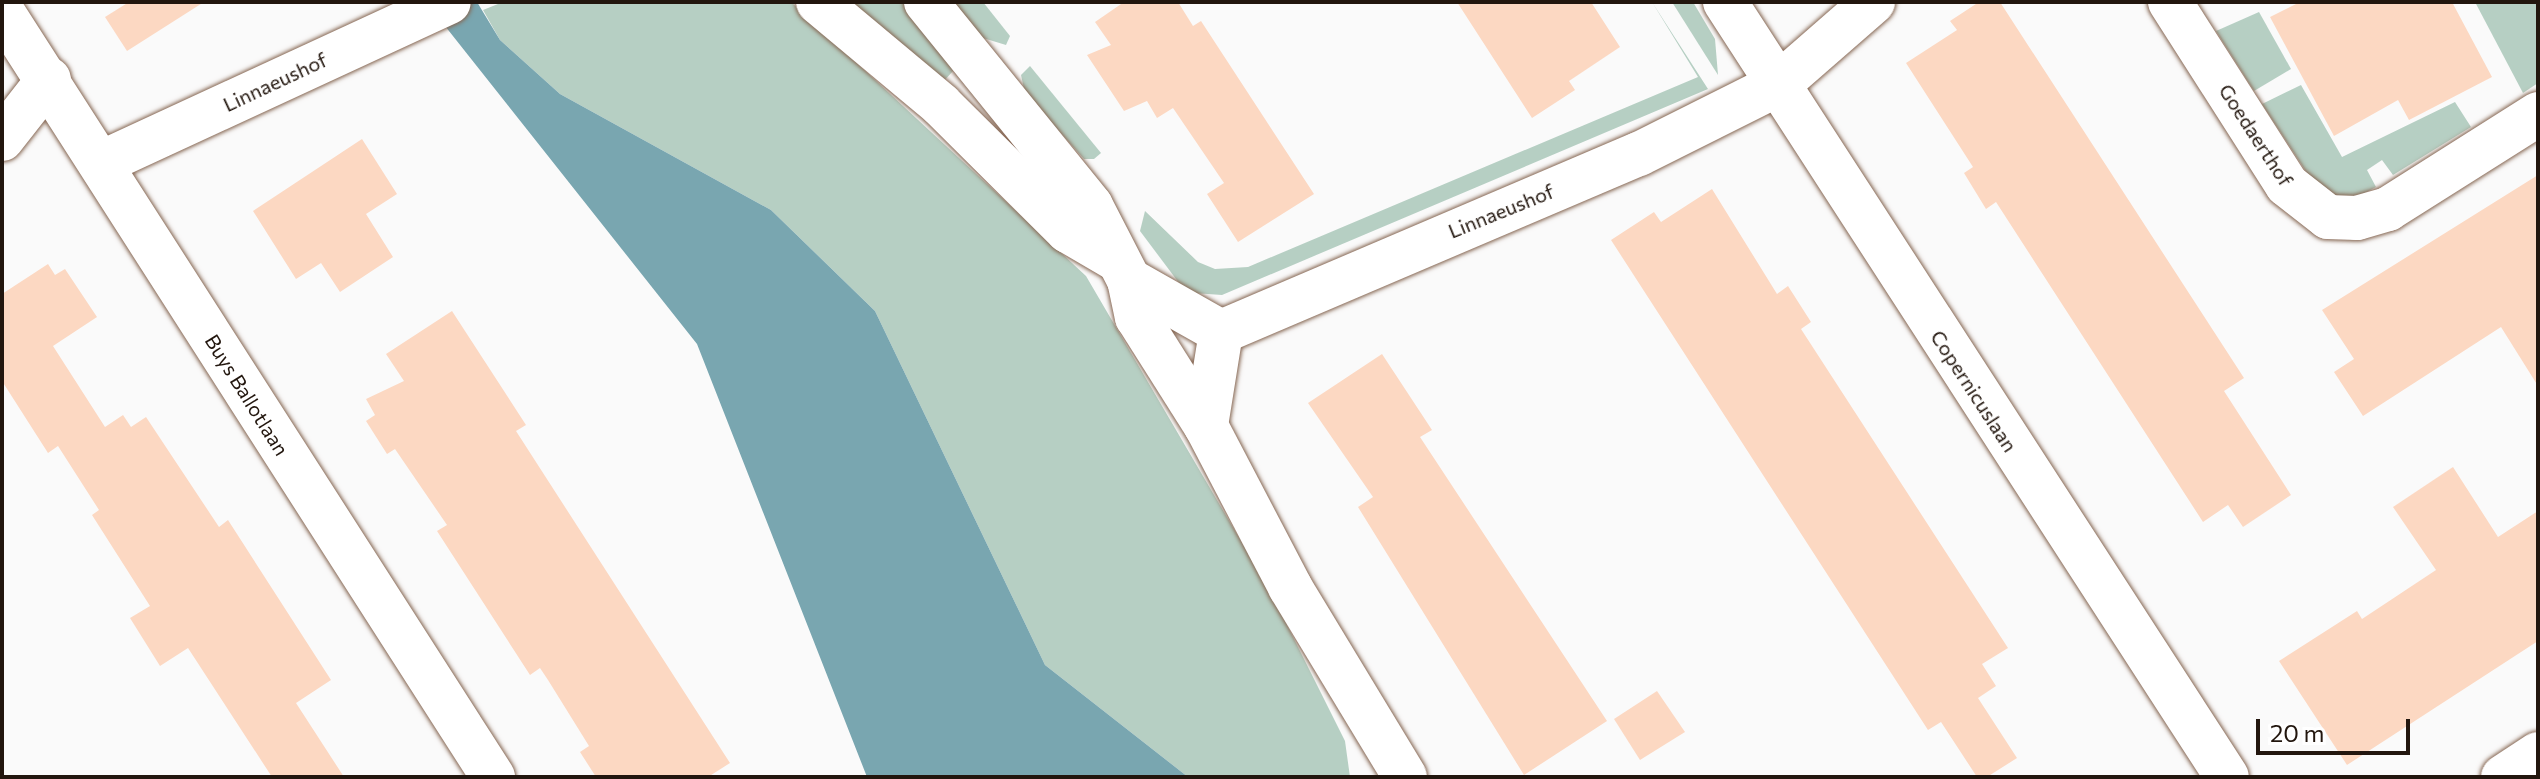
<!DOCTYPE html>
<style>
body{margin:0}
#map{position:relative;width:2540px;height:779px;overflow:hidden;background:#fafafa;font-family:Commissioner,sans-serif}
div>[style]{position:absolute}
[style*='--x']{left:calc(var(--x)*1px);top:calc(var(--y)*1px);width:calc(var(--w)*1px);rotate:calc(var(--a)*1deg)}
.green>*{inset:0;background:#b6cfc3}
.water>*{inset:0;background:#79a6b0}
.building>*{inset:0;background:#fcd8c2}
.roads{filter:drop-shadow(0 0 2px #866753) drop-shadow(0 0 2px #866753)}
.minor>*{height:44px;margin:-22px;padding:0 22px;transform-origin:22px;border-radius:22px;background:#fff}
span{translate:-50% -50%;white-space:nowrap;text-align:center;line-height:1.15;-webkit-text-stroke:6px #fff;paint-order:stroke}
.street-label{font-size:20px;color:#22160e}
.frame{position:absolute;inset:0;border:4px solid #22160e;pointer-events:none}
.scale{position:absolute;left:2256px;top:719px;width:154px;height:36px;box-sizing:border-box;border:4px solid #22160e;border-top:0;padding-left:10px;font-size:24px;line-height:28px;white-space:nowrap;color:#22160e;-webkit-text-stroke:6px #fff;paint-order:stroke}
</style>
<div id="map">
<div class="green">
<i style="clip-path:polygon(503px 2px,791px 2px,1086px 276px,1269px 589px,1345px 741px,1350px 777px,1188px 777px,1045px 665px,875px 311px,771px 210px,560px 94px,500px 40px,483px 10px)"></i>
<i style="clip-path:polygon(909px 2px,950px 60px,953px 71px,943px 82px,853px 3px)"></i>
<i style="clip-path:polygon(951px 2px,983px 2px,1010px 36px,1006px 45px,983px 38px)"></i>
<i style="clip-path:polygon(1652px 2px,1708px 89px,1222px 295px,1193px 293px,1179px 283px,1140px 231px,1145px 211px,1198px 262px,1215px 269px,1248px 267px,1698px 77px)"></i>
<i style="clip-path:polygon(1672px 2px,1693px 2px,1715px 39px,1718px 75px)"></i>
<i style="clip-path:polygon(2475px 2px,2538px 2px,2538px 83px,2523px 93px)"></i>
<i style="clip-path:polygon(2259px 12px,2291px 69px,2254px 91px,2216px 31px)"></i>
<i style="clip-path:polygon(1030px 66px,1101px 153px,1094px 159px,1084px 159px,1025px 93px,1021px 75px)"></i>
<i style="clip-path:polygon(2301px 85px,2342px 157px,2455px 102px,2471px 127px,2393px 175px,2382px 160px,2367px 170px,2376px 187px,2348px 202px,2322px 196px,2262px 104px)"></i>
</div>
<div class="water">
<i style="clip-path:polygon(426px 2px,477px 2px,500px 40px,560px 94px,771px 210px,875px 311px,1045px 665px,1188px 777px,867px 777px,697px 344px)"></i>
</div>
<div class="building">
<i style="clip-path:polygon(129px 2px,204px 2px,127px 51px,105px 17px)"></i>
<i style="clip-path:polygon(1124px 2px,1178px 2px,1193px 26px,1201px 21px,1314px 194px,1238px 242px,1207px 194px,1224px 183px,1173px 108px,1157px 118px,1147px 101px,1124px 111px,1087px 55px,1111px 45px,1095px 22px)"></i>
<i style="clip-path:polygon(1457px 2px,1591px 2px,1620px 47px,1569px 81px,1575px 90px,1532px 118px)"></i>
<i style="clip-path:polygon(1979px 2px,2000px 2px,2244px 378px,2224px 391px,2291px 495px,2243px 527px,2228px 505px,2203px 522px,1996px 202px,1986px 209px,1964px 173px,1973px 167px,1906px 63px,1957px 30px,1950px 21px)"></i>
<i style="clip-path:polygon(2300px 2px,2452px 2px,2492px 77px,2409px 120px,2398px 100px,2334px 136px,2270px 17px)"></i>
<i style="clip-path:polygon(362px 139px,397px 194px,366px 214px,393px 257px,340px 292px,321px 263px,296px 279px,253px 211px)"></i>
<i style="clip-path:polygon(2538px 175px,2538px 386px,2501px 327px,2363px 416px,2334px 372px,2354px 359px,2322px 310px)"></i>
<i style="clip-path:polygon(1712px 189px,1777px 294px,1788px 286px,1811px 322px,1801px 329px,2008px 648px,1982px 664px,1996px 686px,1978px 698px,2017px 758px,1987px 777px,1977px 777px,1941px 722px,1928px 730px,1611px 240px,1654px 212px,1661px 222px)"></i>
<i style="clip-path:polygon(48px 264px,55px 275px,65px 269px,97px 317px,53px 346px,105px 427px,123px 415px,131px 427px,146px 417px,219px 527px,228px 520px,331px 680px,296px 703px,344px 777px,272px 777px,188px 648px,160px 666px,130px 618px,150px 606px,92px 515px,99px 510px,58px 446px,48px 453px,2px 381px,2px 294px)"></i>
<i style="clip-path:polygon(452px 311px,526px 425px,516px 431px,730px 763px,708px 777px,596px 777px,580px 752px,589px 746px,548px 680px,540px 668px,530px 675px,437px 531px,447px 525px,395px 449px,387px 454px,366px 421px,375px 415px,366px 399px,404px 381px,386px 354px)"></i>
<i style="clip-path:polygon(1382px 354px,1432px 430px,1420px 437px,1607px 721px,1524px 775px,1358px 507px,1373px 497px,1308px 403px)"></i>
<i style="clip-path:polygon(2453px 467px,2498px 537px,2538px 511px,2538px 641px,2347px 765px,2279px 661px,2357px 611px,2362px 619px,2436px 570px,2393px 507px)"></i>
<i style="clip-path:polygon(1657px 691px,1685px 732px,1640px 760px,1614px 719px)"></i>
</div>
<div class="roads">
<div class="minor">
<i style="--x:818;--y:2;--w:160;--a:39.9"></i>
<i style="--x:941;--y:105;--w:179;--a:44.8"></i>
<i style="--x:1068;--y:231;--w:56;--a:30.3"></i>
<i style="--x:926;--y:2;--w:262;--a:51"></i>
<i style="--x:1091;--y:206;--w:83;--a:62.8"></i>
<i style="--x:1129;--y:280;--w:106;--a:29.5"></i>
<i style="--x:1221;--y:332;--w:95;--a:99.1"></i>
<i style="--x:1206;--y:426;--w:182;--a:62.4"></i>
<i style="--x:1290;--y:587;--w:222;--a:58.8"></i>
<i style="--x:1725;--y:2;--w:923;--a:57.07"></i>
<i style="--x:2170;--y:2;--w:217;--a:57.4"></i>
<i style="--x:2287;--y:185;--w:52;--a:38"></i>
<i style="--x:2328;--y:217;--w:29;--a:2"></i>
<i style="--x:2357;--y:218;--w:32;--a:-16"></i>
<i style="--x:2388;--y:209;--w:178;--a:-32.3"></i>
<i style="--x:2;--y:11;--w:910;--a:57.34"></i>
<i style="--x:2;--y:139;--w:76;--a:-51.9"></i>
<i style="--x:101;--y:163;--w:383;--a:-24.8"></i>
<i style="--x:1129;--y:280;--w:38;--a:78"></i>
<i style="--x:1137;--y:317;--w:129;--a:57.7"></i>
<i style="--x:1221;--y:332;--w:454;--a:-23.1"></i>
<i style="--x:1639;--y:154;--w:157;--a:-26.6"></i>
<i style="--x:1779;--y:84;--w:125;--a:-41.1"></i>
<i style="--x:2503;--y:777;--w:42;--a:-33.3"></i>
</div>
</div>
<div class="street-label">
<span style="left:275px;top:82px;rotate:-25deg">Linnaeushof</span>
<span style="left:2256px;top:135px;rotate:57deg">Goedaerthof</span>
<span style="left:1501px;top:211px;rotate:-22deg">Linnaeushof</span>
<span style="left:1974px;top:391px;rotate:57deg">Copernicuslaan</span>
<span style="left:247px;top:395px;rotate:58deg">Buys Ballotlaan</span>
</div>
<div class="frame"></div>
<div class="scale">20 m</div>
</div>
